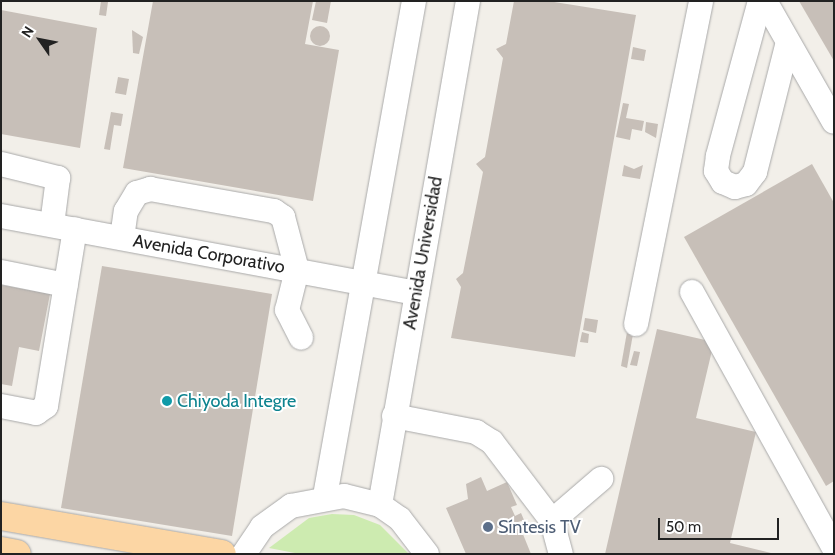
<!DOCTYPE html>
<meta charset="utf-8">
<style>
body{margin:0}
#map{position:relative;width:835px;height:555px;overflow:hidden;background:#f2efe9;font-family:Cabin,sans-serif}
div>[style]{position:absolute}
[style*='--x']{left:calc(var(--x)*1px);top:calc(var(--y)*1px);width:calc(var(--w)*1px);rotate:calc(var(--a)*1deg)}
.grass>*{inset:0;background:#cdebb0}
.building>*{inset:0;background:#c7bfb8}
.round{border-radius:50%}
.roads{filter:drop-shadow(0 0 1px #a9a9a9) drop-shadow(0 0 1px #a9a9a9)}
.minor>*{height:24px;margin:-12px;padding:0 12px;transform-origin:12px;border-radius:12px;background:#fff}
.major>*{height:28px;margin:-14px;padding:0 14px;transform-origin:14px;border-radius:14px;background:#fcd6a4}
.dots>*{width:14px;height:14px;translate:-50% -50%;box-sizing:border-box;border:2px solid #fff;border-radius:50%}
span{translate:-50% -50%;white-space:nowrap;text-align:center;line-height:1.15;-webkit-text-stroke:4px #fff;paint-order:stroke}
.street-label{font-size:18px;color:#222}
.culture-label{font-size:18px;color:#0d838f}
.left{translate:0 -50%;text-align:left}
.service-label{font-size:18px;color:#4e5e75}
.frame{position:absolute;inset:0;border:2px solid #222;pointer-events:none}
.north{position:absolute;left:15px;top:15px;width:50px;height:50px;-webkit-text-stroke:4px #fff;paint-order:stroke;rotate:303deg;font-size:14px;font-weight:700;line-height:20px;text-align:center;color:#222}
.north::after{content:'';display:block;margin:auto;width:18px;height:22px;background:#222;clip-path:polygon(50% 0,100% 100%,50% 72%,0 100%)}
.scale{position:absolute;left:658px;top:518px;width:121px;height:22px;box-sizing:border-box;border:2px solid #222;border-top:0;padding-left:6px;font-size:15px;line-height:18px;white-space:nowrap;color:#222;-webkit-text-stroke:4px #fff;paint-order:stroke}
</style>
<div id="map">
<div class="grass">
<i style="clip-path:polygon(332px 514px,354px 515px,380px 525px,409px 554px,300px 554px,269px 548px,309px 518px)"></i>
</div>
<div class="building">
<i style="clip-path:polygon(101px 1px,108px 2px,106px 16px,99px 15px)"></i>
<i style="clip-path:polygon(153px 1px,313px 1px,305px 44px,339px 50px,313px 201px,123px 168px)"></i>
<i style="clip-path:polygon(316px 1px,331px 1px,327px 23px,312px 20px)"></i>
<i style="clip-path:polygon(514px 1px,548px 1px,636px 15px,575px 357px,451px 338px,461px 287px,456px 279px,463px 273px,483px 172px,476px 164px,485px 157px,503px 58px,496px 49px,506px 44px)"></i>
<i style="clip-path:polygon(799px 1px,834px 1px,834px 61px)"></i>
<i style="clip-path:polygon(1px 10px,97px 28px,80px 148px,1px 134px)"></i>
<i class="round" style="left:310px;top:26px;width:20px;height:20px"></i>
<i style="clip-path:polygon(132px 30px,143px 37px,139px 54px,133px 53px)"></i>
<i style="clip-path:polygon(633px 47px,646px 50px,644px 61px,631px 59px)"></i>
<i style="clip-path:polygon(118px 77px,129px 79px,126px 95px,115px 93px)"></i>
<i style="clip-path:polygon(623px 103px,629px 104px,626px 118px,644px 121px,642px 131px,632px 129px,630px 140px,616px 137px)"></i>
<i style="clip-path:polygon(111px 112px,123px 114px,121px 126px,114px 125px,110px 150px,104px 149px)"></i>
<i style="clip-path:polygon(646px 122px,658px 124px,656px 138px,645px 132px)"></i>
<i style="clip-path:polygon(812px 164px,834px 203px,834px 481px,826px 486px,684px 237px)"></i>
<i style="clip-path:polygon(624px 165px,634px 169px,643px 165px,640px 179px,622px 176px)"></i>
<i style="clip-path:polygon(102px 266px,272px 294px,232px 536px,61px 508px)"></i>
<i style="clip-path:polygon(1px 285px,50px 294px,39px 351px,19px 347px,12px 386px,1px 384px)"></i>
<i style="clip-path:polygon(585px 318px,598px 320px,596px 333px,583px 330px)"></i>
<i style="clip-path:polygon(657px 329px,714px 342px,696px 418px,756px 432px,730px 543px,775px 554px,605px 554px)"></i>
<i style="clip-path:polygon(582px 332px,589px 334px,588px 343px,580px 342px)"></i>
<i style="clip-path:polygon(627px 332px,633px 334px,627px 368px,621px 366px)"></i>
<i style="clip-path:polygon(634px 351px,640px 352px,637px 366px,630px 365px)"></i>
<i style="clip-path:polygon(481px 477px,487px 491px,507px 482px,517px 505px,511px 507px,515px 516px,521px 513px,524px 520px,518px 522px,531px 554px,466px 554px,446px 508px,468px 499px,466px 484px)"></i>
</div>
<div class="roads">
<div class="minor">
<i style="--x:760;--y:1;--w:161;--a:105.2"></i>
<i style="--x:718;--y:156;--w:15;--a:98"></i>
<i style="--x:716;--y:171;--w:13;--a:58"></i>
<i style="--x:723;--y:182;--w:13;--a:23"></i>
<i style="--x:735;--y:187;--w:11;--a:-15"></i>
<i style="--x:746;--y:184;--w:15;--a:-53"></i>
<i style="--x:755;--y:172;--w:134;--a:-75.8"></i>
<i style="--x:765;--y:1;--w:139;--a:60.3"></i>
<i style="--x:1;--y:164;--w:59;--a:13.8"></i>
<i style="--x:58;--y:178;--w:47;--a:97.3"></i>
<i style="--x:1;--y:216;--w:423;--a:10.5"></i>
<i style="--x:122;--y:238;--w:27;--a:-82"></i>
<i style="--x:126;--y:211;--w:21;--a:-59"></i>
<i style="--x:137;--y:193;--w:14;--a:-17"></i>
<i style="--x:150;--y:189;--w:126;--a:10.1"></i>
<i style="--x:274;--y:211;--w:11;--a:34"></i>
<i style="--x:283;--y:217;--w:55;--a:75.2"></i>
<i style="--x:297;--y:270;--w:41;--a:104"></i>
<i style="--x:287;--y:310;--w:31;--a:63"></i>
<i style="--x:1;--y:272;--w:66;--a:11.3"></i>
<i style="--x:692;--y:292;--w:293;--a:61"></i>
<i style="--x:636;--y:324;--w:329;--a:-78.6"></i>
<i style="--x:1;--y:406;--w:36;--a:11"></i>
<i style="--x:36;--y:413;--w:12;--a:-35"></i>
<i style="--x:46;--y:406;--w:179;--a:-80.7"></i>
<i style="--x:394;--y:416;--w:84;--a:11"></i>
<i style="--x:476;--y:432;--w:19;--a:32"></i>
<i style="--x:492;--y:442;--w:99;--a:52.8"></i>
<i style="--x:552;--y:521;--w:34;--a:75"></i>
<i style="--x:325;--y:496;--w:503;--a:-79.81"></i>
<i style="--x:380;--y:505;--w:512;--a:-80.1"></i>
<i style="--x:552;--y:521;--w:65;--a:-40.6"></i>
<i style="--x:244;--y:554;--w:32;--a:-56"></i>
<i style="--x:262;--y:527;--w:36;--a:-36"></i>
<i style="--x:291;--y:506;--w:54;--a:-10.7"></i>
<i style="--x:344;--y:496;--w:37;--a:14"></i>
<i style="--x:380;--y:505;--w:24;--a:35"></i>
<i style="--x:400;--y:519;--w:44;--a:52.4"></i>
</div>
<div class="major">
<i style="--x:1;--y:516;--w:224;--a:9.8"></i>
<i style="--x:1;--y:551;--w:16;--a:11"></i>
</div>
</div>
<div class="dots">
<i style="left:167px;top:401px;background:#0f9aa8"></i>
<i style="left:488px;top:527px;background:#5c6f8a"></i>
</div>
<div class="street-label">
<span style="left:423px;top:253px;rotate:-80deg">Avenida Universidad</span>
<span style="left:209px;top:254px;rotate:10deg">Avenida Corporativo</span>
</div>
<div class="culture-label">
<span class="left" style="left:177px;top:401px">Chiyoda Integre</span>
</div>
<div class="service-label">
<span class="left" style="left:498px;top:527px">Síntesis TV</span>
</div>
<div class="frame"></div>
<div class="north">N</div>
<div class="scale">50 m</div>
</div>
